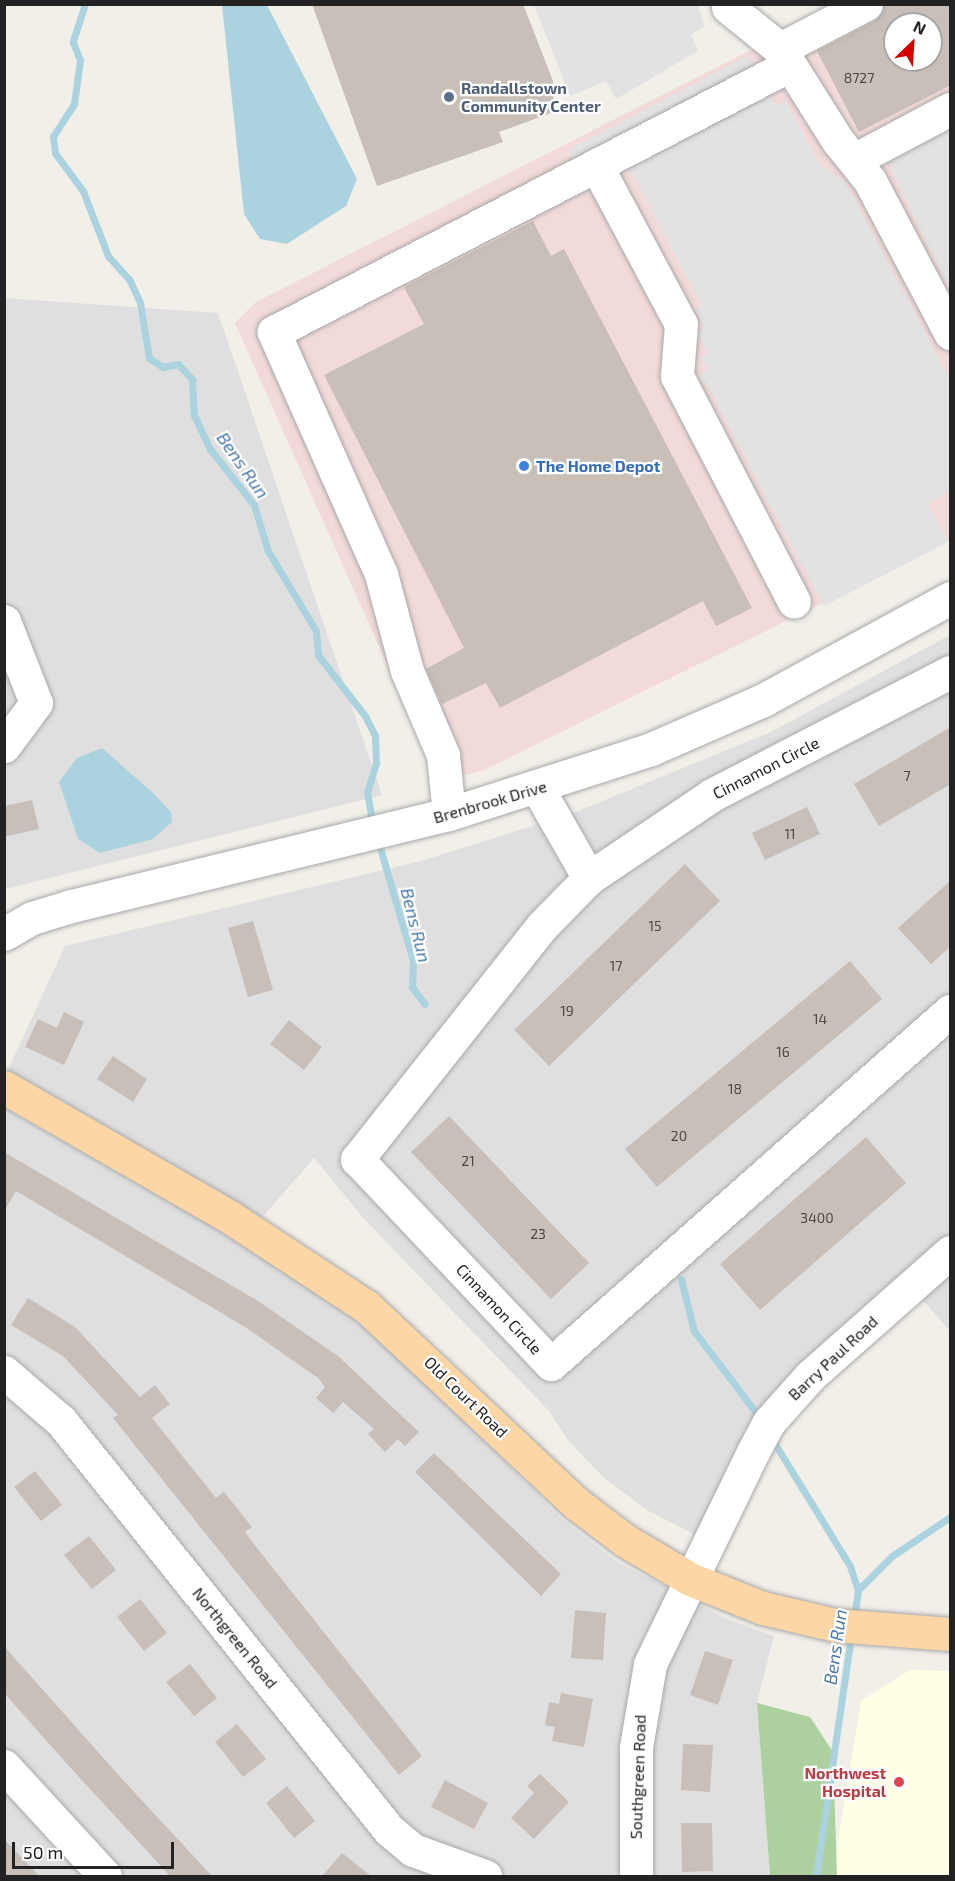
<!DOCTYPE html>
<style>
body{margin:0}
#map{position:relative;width:955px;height:1881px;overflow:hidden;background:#f2efe9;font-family:"Exo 2",sans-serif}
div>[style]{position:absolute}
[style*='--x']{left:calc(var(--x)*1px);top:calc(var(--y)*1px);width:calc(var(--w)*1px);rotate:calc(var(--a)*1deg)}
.residential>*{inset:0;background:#e0dfdf}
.commercial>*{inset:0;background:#f2dad9}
.education>*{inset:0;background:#ffffe5}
.forest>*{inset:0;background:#add19e}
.parking>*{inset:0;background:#e2e2e2}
.water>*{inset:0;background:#aad3df}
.stream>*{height:7px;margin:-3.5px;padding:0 3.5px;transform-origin:3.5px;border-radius:3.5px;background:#aad3df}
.building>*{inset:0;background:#c7bfb8}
.roads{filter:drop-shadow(0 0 2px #a9a9a9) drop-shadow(0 0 2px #a9a9a9)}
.minor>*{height:33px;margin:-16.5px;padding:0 16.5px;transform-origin:16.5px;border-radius:16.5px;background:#fff}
.major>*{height:33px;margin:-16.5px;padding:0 16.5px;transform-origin:16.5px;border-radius:16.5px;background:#fcd6a4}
.dots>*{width:16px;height:16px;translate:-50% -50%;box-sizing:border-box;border:3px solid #fff;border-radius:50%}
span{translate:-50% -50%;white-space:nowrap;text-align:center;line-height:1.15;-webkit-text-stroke:4.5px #fff;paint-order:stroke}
.number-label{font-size:14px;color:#4b4948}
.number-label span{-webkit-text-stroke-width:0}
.service-label{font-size:16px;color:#4e5e75;font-weight:700}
.left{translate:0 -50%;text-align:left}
.shop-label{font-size:16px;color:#366cbe;font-weight:700}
.street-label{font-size:16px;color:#222}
.health-label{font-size:16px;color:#be3a42;font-weight:700}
.right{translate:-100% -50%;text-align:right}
.water-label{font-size:18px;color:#4a7aab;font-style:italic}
.frame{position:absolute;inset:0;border:6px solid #222;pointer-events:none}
.north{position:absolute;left:883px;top:12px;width:60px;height:60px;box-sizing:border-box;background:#fff;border:2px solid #a7a7a7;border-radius:50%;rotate:25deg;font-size:16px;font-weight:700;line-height:24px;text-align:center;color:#222}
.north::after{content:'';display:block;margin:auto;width:21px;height:27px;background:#d40000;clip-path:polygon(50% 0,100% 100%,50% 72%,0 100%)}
.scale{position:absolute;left:12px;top:1842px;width:162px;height:27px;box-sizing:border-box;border:3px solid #222;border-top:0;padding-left:8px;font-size:18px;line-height:21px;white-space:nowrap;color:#222;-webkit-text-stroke:4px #fff;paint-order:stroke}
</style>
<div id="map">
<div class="residential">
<i style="clip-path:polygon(4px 298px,218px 313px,382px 795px,5px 889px)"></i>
<i style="clip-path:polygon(950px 635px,950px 1331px,920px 1297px,821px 1384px,782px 1428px,719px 1547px,647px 1510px,603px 1477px,567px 1439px,549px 1411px,365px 1220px,314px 1158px,260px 1220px,7px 1072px,65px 946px,421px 861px,573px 813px,771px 732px)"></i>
<i style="clip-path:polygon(4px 1108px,221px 1231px,353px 1319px,402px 1358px,563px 1520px,616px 1561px,729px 1620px,774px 1636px,757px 1703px,770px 1876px,5px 1876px)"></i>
</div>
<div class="commercial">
<i style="clip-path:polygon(evenodd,839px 5px,950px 5px,950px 540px,482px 771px,464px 775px,429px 759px,235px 323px,256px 302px,839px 5px,895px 24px,931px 24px,931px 60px,895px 60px,895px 24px)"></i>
</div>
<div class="education">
<i style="clip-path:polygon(910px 1670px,950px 1671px,950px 1876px,837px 1876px,834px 1864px,861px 1701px)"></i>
</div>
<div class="forest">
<i style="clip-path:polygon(757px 1703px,810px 1717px,833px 1752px,837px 1876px,770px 1876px)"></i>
</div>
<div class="parking">
<i style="clip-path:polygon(534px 5px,697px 5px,705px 26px,691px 35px,698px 51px,616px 99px,606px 81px,570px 96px)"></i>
<i style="clip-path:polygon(749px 55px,776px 105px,786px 101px,820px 165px,845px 181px,950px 380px,950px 491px,928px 504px,948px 542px,824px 606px,701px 374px,708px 370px,701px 357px,708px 353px,697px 333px,705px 328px,695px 310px,702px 306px,616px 142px,575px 163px,568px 150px)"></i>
<i style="clip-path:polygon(950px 127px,950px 290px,887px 160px)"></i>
</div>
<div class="water">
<i style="clip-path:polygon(222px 5px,267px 5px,357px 179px,346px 206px,287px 244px,260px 239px,244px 214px)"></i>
<i style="clip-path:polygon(102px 748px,153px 793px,171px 812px,172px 822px,153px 839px,100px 853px,78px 839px,59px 782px,77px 758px)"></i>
</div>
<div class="stream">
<i style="--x:85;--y:4;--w:40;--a:108"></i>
<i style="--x:73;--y:42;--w:19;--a:69"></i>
<i style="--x:80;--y:60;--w:44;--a:97.8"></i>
<i style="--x:74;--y:104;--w:38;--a:123"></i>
<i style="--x:53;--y:136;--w:17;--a:83"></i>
<i style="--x:55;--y:153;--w:47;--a:53.6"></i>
<i style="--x:83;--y:191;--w:70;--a:69"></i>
<i style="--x:108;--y:256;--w:31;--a:48"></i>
<i style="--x:129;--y:279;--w:26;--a:65"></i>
<i style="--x:140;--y:303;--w:56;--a:80.7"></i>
<i style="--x:149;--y:358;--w:17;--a:33"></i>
<i style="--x:163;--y:367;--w:15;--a:-11"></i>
<i style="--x:178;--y:364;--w:21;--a:47"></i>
<i style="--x:192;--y:379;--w:36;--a:87"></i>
<i style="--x:194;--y:415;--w:38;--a:65"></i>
<i style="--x:210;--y:449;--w:71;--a:51.8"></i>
<i style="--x:254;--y:505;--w:48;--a:73.1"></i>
<i style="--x:268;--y:551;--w:93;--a:59"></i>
<i style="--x:316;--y:631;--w:24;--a:85"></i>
<i style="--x:318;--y:655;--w:77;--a:52.4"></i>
<i style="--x:365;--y:716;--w:22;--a:63"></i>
<i style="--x:375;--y:736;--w:27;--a:88"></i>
<i style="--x:376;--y:763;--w:30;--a:107"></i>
<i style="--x:367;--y:792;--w:34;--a:80"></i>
<i style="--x:378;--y:841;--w:125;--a:73.7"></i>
<i style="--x:413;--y:961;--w:26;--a:92"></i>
<i style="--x:412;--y:987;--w:21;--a:53"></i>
<i style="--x:681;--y:1279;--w:54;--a:76"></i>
<i style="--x:694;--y:1331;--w:104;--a:52.8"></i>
<i style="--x:775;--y:1444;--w:143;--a:58.4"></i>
<i style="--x:850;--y:1566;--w:25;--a:72"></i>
<i style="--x:858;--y:1590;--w:29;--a:98"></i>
<i style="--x:858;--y:1590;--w:48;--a:-45"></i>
<i style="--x:892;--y:1556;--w:70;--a:-33.9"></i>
<i style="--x:816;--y:1876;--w:243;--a:-81.7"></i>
</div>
<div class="building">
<i style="clip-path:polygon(312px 4px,523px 4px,553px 81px,554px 112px,499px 132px,503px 142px,377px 186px)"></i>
<i style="clip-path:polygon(evenodd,885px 4px,951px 4px,951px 85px,859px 132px,817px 51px,875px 21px,885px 4px,895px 24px,931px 24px,931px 60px,895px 60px,895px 24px)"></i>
<i style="clip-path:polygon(533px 221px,551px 256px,564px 249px,752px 608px,716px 626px,703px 601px,500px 708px,486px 683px,442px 704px,426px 669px,464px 648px,324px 375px,424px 324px,404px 287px)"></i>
<i style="clip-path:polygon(951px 727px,951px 784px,879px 826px,854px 784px)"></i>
<i style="clip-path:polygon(32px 800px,39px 829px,4px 837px,4px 806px)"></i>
<i style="clip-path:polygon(807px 807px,820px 834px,765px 860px,752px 833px)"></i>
<i style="clip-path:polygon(685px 864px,720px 901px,549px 1066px,514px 1030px)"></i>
<i style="clip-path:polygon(951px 880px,951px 946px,931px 964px,898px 928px)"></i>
<i style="clip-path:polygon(253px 921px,273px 990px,248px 997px,228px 928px)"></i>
<i style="clip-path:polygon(850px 961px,882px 999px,657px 1187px,625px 1149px)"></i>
<i style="clip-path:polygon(64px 1012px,84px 1022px,64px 1065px,25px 1047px,38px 1019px,57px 1028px)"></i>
<i style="clip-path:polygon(289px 1020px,322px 1047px,304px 1070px,270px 1044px)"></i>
<i style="clip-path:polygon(113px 1056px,147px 1079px,133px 1102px,97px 1079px)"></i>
<i style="clip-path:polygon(449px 1116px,589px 1263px,551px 1299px,411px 1152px)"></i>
<i style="clip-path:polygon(866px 1137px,906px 1183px,760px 1310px,720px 1264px)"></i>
<i style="clip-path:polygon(4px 1152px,258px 1301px,338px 1356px,419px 1432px,405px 1446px,398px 1439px,385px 1452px,368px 1434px,374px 1429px,343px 1402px,333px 1413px,316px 1398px,325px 1387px,318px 1378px,245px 1327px,16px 1191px,4px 1212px)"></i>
<i style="clip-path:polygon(28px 1298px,75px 1327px,140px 1397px,155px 1385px,170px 1404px,152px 1418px,216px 1498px,224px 1492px,252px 1527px,245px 1532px,253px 1543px,422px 1756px,399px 1775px,113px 1418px,118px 1415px,63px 1356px,11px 1325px)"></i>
<i style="clip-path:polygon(434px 1453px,561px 1574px,541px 1596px,415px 1472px)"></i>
<i style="clip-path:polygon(35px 1471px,62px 1505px,41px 1521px,14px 1487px)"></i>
<i style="clip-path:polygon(89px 1536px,116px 1570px,92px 1589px,64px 1555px)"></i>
<i style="clip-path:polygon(140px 1599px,167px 1633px,144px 1651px,117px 1617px)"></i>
<i style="clip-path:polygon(575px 1610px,606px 1613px,603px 1660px,571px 1658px)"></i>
<i style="clip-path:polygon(4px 1646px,122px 1779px,212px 1876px,170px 1876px,68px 1765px,4px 1693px)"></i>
<i style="clip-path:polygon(705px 1651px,733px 1660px,718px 1705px,690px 1695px)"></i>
<i style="clip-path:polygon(190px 1664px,217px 1698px,194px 1716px,166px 1682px)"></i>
<i style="clip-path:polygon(561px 1693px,593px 1699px,584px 1747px,552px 1741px,555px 1727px,545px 1725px,549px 1702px,559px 1704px)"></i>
<i style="clip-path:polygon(237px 1724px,266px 1759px,243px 1777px,215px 1742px)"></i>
<i style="clip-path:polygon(683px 1744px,713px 1745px,710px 1792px,681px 1790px)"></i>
<i style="clip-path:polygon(540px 1774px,569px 1802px,534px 1839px,511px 1818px,534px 1793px,527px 1786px)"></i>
<i style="clip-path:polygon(445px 1780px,488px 1803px,474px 1829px,431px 1807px)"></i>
<i style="clip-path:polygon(287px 1786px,315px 1821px,294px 1838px,266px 1803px)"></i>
<i style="clip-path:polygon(681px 1823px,712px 1823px,713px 1871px,682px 1872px)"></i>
<i style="clip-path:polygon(4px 1839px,39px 1876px,4px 1876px)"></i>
<i style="clip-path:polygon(342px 1853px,371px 1876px,322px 1876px)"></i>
</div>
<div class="roads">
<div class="minor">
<i style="--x:728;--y:7;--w:67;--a:38.9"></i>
<i style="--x:780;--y:49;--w:109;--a:57.8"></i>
<i style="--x:838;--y:141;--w:51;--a:51.3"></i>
<i style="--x:870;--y:181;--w:172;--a:62.2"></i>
<i style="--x:780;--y:49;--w:97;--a:-27.6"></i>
<i style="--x:854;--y:160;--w:109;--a:-28"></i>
<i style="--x:596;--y:165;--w:180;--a:61.9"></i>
<i style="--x:681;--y:324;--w:52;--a:94.4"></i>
<i style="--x:677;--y:376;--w:254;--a:62.6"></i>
<i style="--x:4;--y:621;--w:88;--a:68.7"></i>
<i style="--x:36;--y:703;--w:54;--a:126.7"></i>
<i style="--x:950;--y:672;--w:268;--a:152.7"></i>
<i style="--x:712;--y:795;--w:148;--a:146"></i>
<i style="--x:589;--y:878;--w:67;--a:134.4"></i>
<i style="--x:542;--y:926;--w:298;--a:128.4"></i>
<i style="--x:357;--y:1159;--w:282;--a:46.6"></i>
<i style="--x:551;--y:1364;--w:533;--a:-41.5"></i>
<i style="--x:538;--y:789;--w:103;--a:60.2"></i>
<i style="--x:449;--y:814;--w:59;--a:-95.8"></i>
<i style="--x:443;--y:755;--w:91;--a:-113.2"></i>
<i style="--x:407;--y:671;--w:100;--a:-105"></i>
<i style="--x:381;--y:574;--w:265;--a:-113.9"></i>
<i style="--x:274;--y:332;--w:581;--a:-27.36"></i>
<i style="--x:4;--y:934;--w:32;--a:-30"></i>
<i style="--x:32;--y:918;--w:41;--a:-17.1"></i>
<i style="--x:71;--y:906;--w:389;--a:-13.7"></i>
<i style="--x:449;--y:814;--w:212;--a:-17.8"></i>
<i style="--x:651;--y:749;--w:122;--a:-23.6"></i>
<i style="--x:763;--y:700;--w:213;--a:-28.6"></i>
<i style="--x:4;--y:1372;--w:75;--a:40.7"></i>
<i style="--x:61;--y:1421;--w:524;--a:51.27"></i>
<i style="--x:389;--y:1830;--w:31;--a:40"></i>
<i style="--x:413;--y:1850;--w:77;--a:19.9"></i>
<i style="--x:4;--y:1766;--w:149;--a:47.4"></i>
<i style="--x:636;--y:1876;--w:129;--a:-90"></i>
<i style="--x:636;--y:1747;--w:84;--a:-80.4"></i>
<i style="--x:650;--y:1664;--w:238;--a:-64.1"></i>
<i style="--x:754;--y:1450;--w:32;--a:-62"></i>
<i style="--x:769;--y:1422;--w:62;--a:-48.3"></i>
<i style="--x:810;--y:1376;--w:187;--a:-41.5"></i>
</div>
<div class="major">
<i style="--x:4;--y:1087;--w:261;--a:29.9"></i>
<i style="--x:230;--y:1217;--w:164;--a:33.3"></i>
<i style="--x:367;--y:1307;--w:288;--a:43.2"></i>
<i style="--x:577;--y:1504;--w:61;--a:37.1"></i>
<i style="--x:626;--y:1541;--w:74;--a:30.7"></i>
<i style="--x:690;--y:1579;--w:79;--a:21.7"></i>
<i style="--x:763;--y:1608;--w:74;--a:13.3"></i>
<i style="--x:835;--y:1625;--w:115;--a:4.5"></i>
</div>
</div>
<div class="dots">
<i style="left:449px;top:97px;background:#5c6f8a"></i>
<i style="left:524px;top:466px;background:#3f7fe0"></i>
<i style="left:899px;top:1782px;background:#e0444e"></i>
</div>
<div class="number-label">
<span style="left:859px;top:78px">8727</span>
<span style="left:907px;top:776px">7</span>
<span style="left:790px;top:834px">11</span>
<span style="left:655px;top:926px">15</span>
<span style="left:616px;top:966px">17</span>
<span style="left:567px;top:1011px">19</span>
<span style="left:820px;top:1019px">14</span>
<span style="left:783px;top:1052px">16</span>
<span style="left:735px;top:1089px">18</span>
<span style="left:679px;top:1136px">20</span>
<span style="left:468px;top:1161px">21</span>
<span style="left:817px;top:1218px">3400</span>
<span style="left:538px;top:1234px">23</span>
</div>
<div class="service-label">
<span class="left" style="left:461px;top:97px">Randallstown<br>Community Center</span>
</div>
<div class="shop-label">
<span class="left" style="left:536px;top:466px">The Home Depot</span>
</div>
<div class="street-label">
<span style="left:766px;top:768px;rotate:-27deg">Cinnamon Circle</span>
<span style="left:490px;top:802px;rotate:-16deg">Brenbrook Drive</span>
<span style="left:499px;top:1309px;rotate:47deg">Cinnamon Circle</span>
<span style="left:833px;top:1358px;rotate:-43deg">Barry Paul Road</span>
<span style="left:466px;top:1397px;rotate:44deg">Old Court Road</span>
<span style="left:235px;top:1638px;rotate:51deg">Northgreen Road</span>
<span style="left:638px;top:1777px;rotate:-88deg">Southgreen Road</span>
</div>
<div class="health-label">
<span class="right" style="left:886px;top:1782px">Northwest<br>Hospital</span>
</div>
<div class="water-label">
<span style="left:243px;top:465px;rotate:55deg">Bens Run</span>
<span style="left:416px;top:925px;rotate:76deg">Bens Run</span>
<span style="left:835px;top:1647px;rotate:-82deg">Bens Run</span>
</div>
<div class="frame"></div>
<div class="north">N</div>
<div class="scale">50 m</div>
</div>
